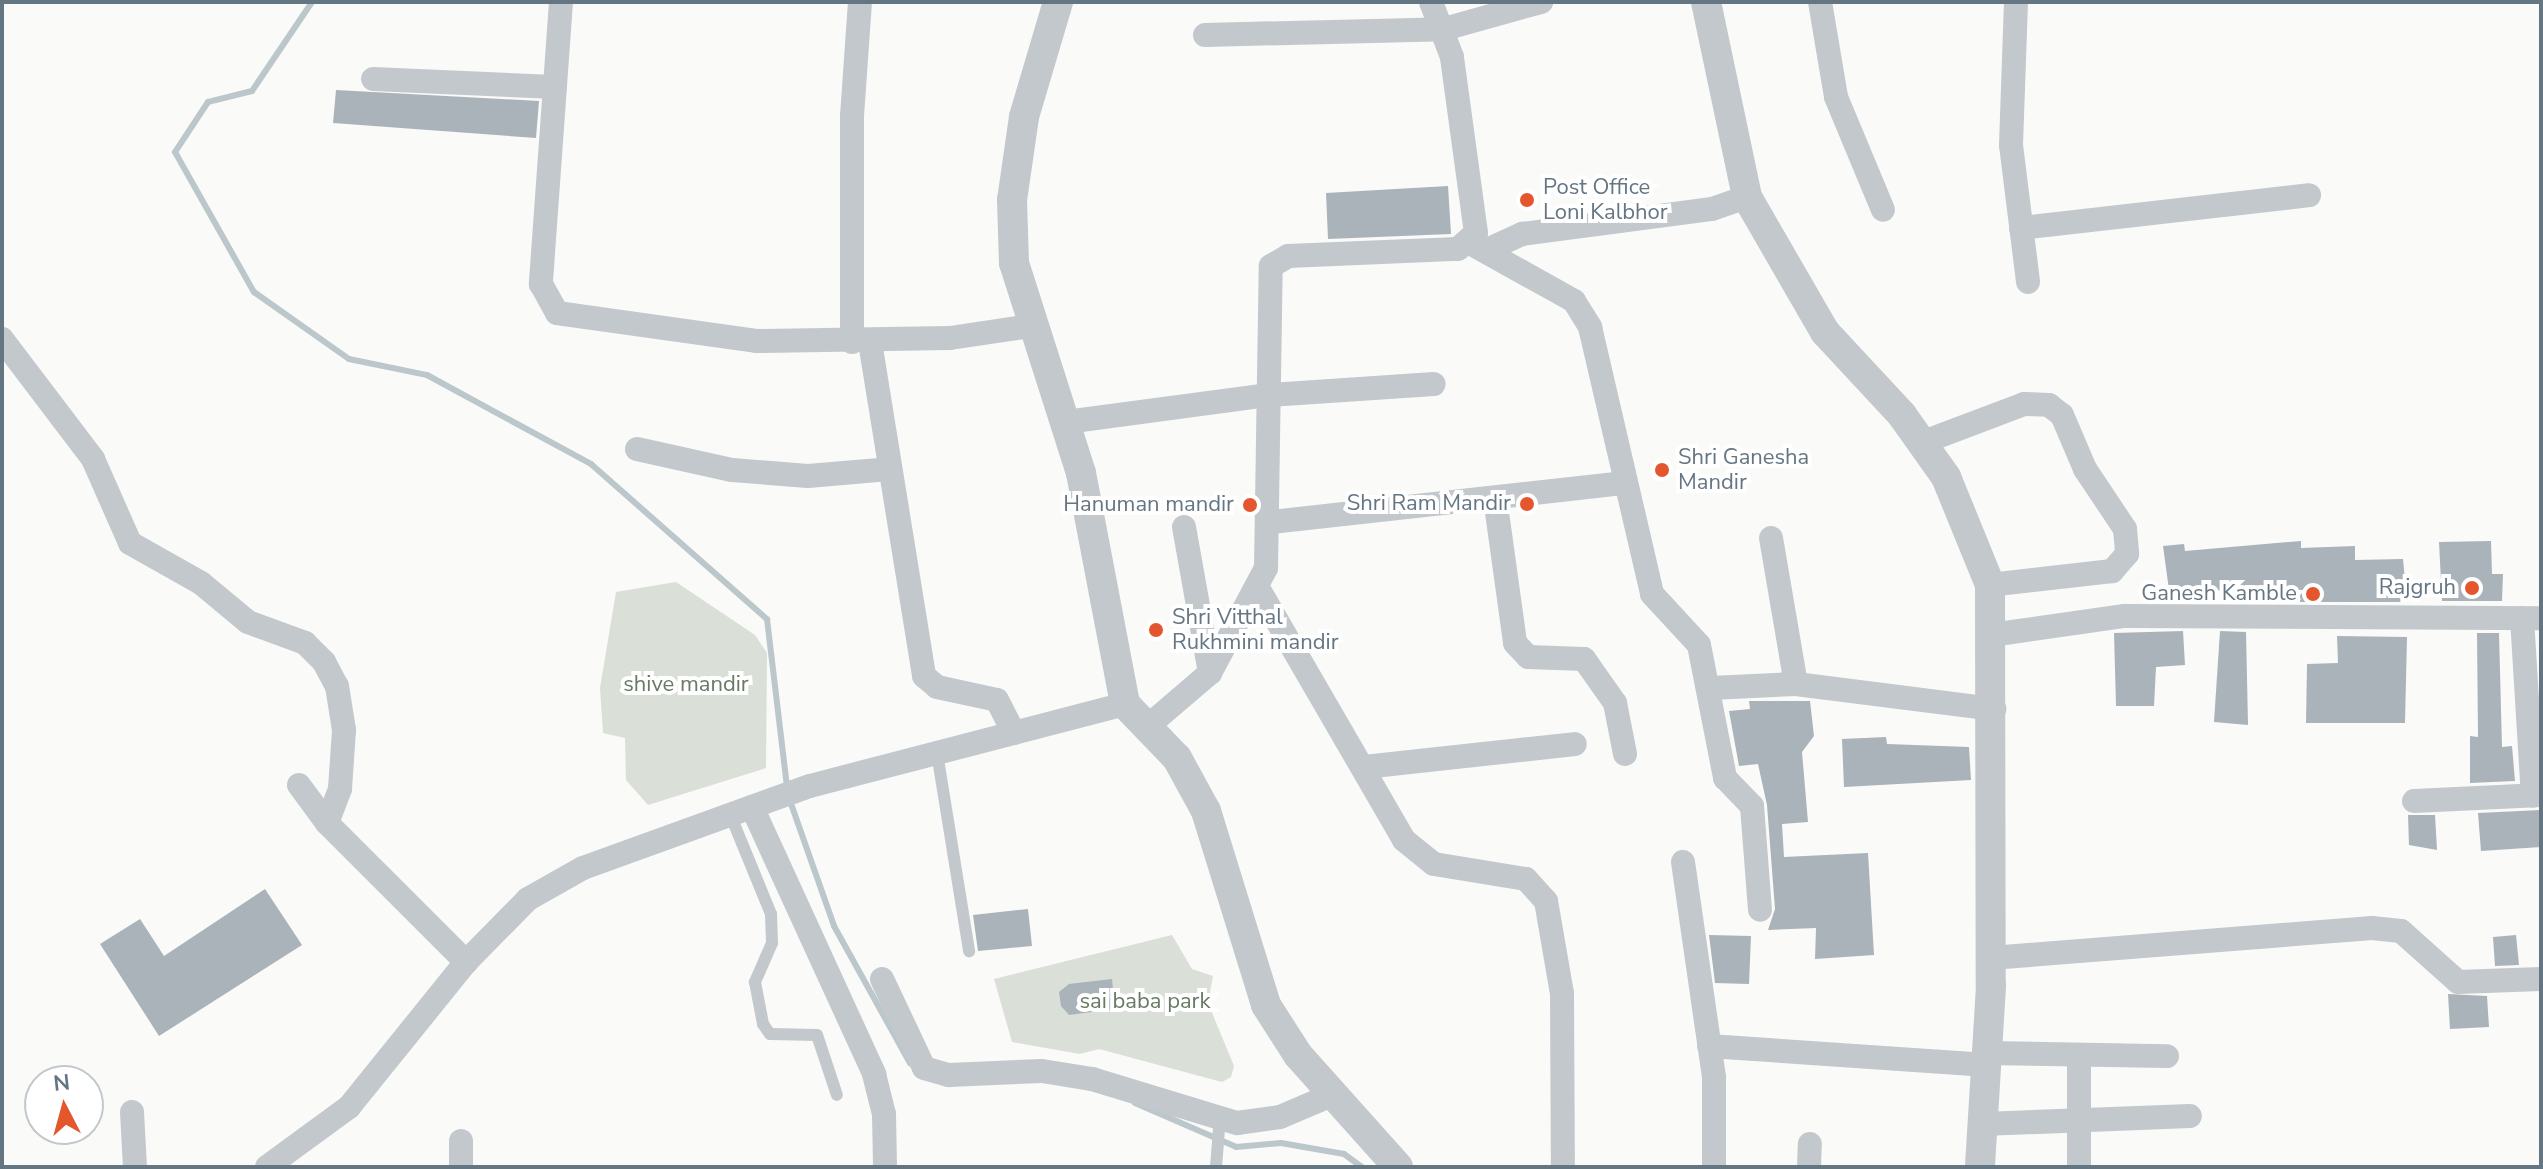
<!DOCTYPE html>
<style>
body{margin:0}
#map{position:relative;width:2543px;height:1169px;overflow:hidden;background:#fafaf8;font-family:"Nunito Sans",sans-serif}
div>[style]{position:absolute}
[style*='--x']{left:calc(var(--x)*1px);top:calc(var(--y)*1px);width:calc(var(--w)*1px);rotate:calc(var(--a)*1deg)}
.green>*{inset:0;background:#dadfd7}
.stream>*{height:6px;margin:-3px;padding:0 3px;transform-origin:3px;border-radius:3px;background:#bbc7cb}
.building>*{inset:0;background:#aab3b9}
.service>*{height:12px;margin:-6px;padding:0 6px;transform-origin:6px;border-radius:6px;background:#c3c8cc}
.minor>*{height:24px;margin:-12px;padding:0 12px;transform-origin:12px;border-radius:12px;background:#c3c8cc}
.tertiary>*{height:30px;margin:-15px;padding:0 15px;transform-origin:15px;border-radius:15px;background:#c3c8cc}
.dots>*{width:22px;height:22px;translate:-50% -50%;box-sizing:border-box;border:4px solid #fff;border-radius:50%}
span{translate:-50% -50%;white-space:nowrap;text-align:center;line-height:1.15;-webkit-text-stroke:8px #fff;paint-order:stroke}
.poi-label{font-size:22px;color:#657683}
.left{translate:0 -50%;text-align:left}
.right{translate:-100% -50%;text-align:right}
.park-label{font-size:22px;color:#687a64}
.frame{position:absolute;inset:0;border:4px solid #657683;pointer-events:none}
.north{position:absolute;left:24px;top:1065px;width:80px;height:80px;box-sizing:border-box;background:#fff;border:2px solid #c1c8cd;border-radius:50%;rotate:354deg;font-size:22px;font-weight:700;line-height:32px;text-align:center;color:#657683}
.north::after{content:'';display:block;margin:auto;width:28px;height:36px;background:#e4572e;clip-path:polygon(50% 0,100% 100%,50% 72%,0 100%)}
</style>
<div id="map">
<div class="green">
<i style="clip-path:polygon(676px 582px,755px 635px,767px 653px,766px 768px,648px 805px,626px 780px,625px 738px,603px 733px,600px 688px,616px 592px)"></i>
<i style="clip-path:polygon(1172px 935px,1192px 969px,1213px 976px,1208px 1003px,1234px 1066px,1231px 1077px,1222px 1082px,1099px 1049px,1080px 1054px,1012px 1042px,994px 979px)"></i>
</div>
<div class="stream">
<i style="--x:312;--y:2;--w:107;--a:124"></i>
<i style="--x:252;--y:91;--w:45;--a:166"></i>
<i style="--x:208;--y:102;--w:60;--a:123.4"></i>
<i style="--x:175;--y:152;--w:161;--a:60.6"></i>
<i style="--x:254;--y:292;--w:116;--a:35.2"></i>
<i style="--x:349;--y:359;--w:80;--a:11.6"></i>
<i style="--x:427;--y:375;--w:187;--a:28.5"></i>
<i style="--x:591;--y:464;--w:235;--a:41.4"></i>
<i style="--x:767;--y:619;--w:169;--a:83.2"></i>
<i style="--x:789;--y:798;--w:136;--a:70.6"></i>
<i style="--x:834;--y:926;--w:157;--a:61"></i>
<i style="--x:1135;--y:1103;--w:110;--a:23.5"></i>
<i style="--x:1236;--y:1147;--w:45;--a:-5.1"></i>
<i style="--x:1281;--y:1143;--w:64;--a:9.9"></i>
<i style="--x:1344;--y:1154;--w:22;--a:36"></i>
</div>
<div class="building">
<i style="clip-path:polygon(336px 90px,539px 101px,536px 138px,333px 123px)"></i>
<i style="clip-path:polygon(1448px 186px,1451px 234px,1328px 239px,1326px 193px)"></i>
<i style="clip-path:polygon(2301px 541px,2301px 548px,2355px 546px,2355px 560px,2403px 559px,2407px 602px,2300px 602px,2300px 591px,2169px 590px,2163px 546px,2184px 544px,2185px 551px)"></i>
<i style="clip-path:polygon(2491px 541px,2492px 574px,2503px 574px,2502px 601px,2442px 601px,2439px 542px)"></i>
<i style="clip-path:polygon(2183px 631px,2185px 665px,2156px 667px,2154px 706px,2116px 706px,2114px 633px)"></i>
<i style="clip-path:polygon(2220px 631px,2246px 632px,2248px 725px,2214px 722px)"></i>
<i style="clip-path:polygon(2477px 633px,2499px 633px,2502px 747px,2512px 746px,2515px 781px,2470px 783px,2470px 736px,2478px 737px)"></i>
<i style="clip-path:polygon(2337px 636px,2407px 637px,2405px 723px,2306px 723px,2307px 664px,2338px 663px)"></i>
<i style="clip-path:polygon(1749px 701px,1810px 701px,1814px 736px,1802px 752px,1808px 822px,1782px 824px,1784px 857px,1868px 853px,1874px 955px,1815px 959px,1816px 928px,1768px 930px,1775px 909px,1767px 805px,1758px 764px,1739px 766px,1729px 711px,1750px 709px)"></i>
<i style="clip-path:polygon(1886px 737px,1887px 744px,1969px 747px,1971px 780px,1844px 787px,1842px 739px)"></i>
<i style="clip-path:polygon(2541px 810px,2541px 847px,2481px 851px,2478px 813px)"></i>
<i style="clip-path:polygon(2408px 815px,2435px 815px,2437px 850px,2409px 845px)"></i>
<i style="clip-path:polygon(265px 889px,302px 945px,159px 1036px,100px 944px,140px 919px,164px 956px)"></i>
<i style="clip-path:polygon(1028px 909px,1032px 946px,978px 951px,973px 915px)"></i>
<i style="clip-path:polygon(1709px 935px,1751px 936px,1749px 984px,1715px 983px)"></i>
<i style="clip-path:polygon(2516px 935px,2519px 965px,2495px 966px,2493px 937px)"></i>
<i style="clip-path:polygon(1112px 979px,1115px 1009px,1069px 1015px,1061px 1006px,1059px 992px,1069px 984px)"></i>
<i style="clip-path:polygon(2448px 994px,2487px 996px,2489px 1027px,2450px 1029px)"></i>
</div>
<div class="service">
<i style="--x:937;--y:753;--w:201;--a:80.8"></i>
<i style="--x:730;--y:814;--w:108;--a:67.7"></i>
<i style="--x:771;--y:914;--w:29;--a:88"></i>
<i style="--x:772;--y:943;--w:43;--a:113.6"></i>
<i style="--x:755;--y:982;--w:43;--a:79.2"></i>
<i style="--x:763;--y:1024;--w:12;--a:55"></i>
<i style="--x:770;--y:1034;--w:47;--a:1.2"></i>
<i style="--x:817;--y:1035;--w:63;--a:71.6"></i>
<i style="--x:1216;--y:1167;--w:51;--a:-85.5"></i>
</div>
<div class="minor">
<i style="--x:561;--y:2;--w:283;--a:94.1"></i>
<i style="--x:541;--y:284;--w:33;--a:61"></i>
<i style="--x:557;--y:313;--w:201;--a:8"></i>
<i style="--x:756;--y:341;--w:194;--a:-0.9"></i>
<i style="--x:950;--y:338;--w:81;--a:-8.5"></i>
<i style="--x:1820;--y:2;--w:96;--a:80.4"></i>
<i style="--x:1836;--y:97;--w:122;--a:67.4"></i>
<i style="--x:2016;--y:2;--w:143;--a:92"></i>
<i style="--x:2011;--y:145;--w:138;--a:82.9"></i>
<i style="--x:1205;--y:35;--w:239;--a:-1.4"></i>
<i style="--x:1444;--y:29;--w:101;--a:-15.6"></i>
<i style="--x:373;--y:79;--w:182;--a:2.5"></i>
<i style="--x:2021;--y:228;--w:290;--a:-6.5"></i>
<i style="--x:1470;--y:243;--w:119;--a:29.1"></i>
<i style="--x:1574;--y:301;--w:31;--a:58"></i>
<i style="--x:1590;--y:327;--w:274;--a:76.9"></i>
<i style="--x:1652;--y:594;--w:69;--a:47.3"></i>
<i style="--x:1699;--y:645;--w:136;--a:78.9"></i>
<i style="--x:1725;--y:778;--w:39;--a:46"></i>
<i style="--x:1752;--y:806;--w:104;--a:85.6"></i>
<i style="--x:1485;--y:251;--w:41;--a:-24.7"></i>
<i style="--x:1522;--y:234;--w:192;--a:-7.5"></i>
<i style="--x:1712;--y:209;--w:37;--a:-19"></i>
<i style="--x:2;--y:339;--w:151;--a:52.8"></i>
<i style="--x:93;--y:459;--w:92;--a:66.2"></i>
<i style="--x:130;--y:543;--w:81;--a:29.4"></i>
<i style="--x:201;--y:583;--w:61;--a:39.7"></i>
<i style="--x:248;--y:622;--w:61;--a:20.2"></i>
<i style="--x:305;--y:643;--w:27;--a:45"></i>
<i style="--x:324;--y:662;--w:27;--a:62"></i>
<i style="--x:337;--y:686;--w:45;--a:81"></i>
<i style="--x:344;--y:730;--w:59;--a:93.9"></i>
<i style="--x:340;--y:789;--w:36;--a:111"></i>
<i style="--x:852;--y:342;--w:226;--a:-90"></i>
<i style="--x:852;--y:116;--w:114;--a:-86"></i>
<i style="--x:870;--y:342;--w:338;--a:80.8"></i>
<i style="--x:924;--y:676;--w:17;--a:40"></i>
<i style="--x:937;--y:687;--w:61;--a:12.2"></i>
<i style="--x:997;--y:700;--w:37;--a:63"></i>
<i style="--x:1066;--y:422;--w:205;--a:-7.6"></i>
<i style="--x:1269;--y:395;--w:165;--a:-3.8"></i>
<i style="--x:1921;--y:443;--w:110;--a:-20.7"></i>
<i style="--x:2024;--y:404;--w:25;--a:2"></i>
<i style="--x:2049;--y:405;--w:16;--a:38"></i>
<i style="--x:2062;--y:415;--w:59;--a:66.9"></i>
<i style="--x:2085;--y:469;--w:72;--a:56.3"></i>
<i style="--x:2125;--y:529;--w:25;--a:85"></i>
<i style="--x:2127;--y:554;--w:23;--a:131"></i>
<i style="--x:2112;--y:571;--w:123;--a:173.5"></i>
<i style="--x:637;--y:449;--w:97;--a:12.5"></i>
<i style="--x:732;--y:470;--w:76;--a:4.5"></i>
<i style="--x:808;--y:476;--w:81;--a:-4.9"></i>
<i style="--x:1495;--y:498;--w:146;--a:82.1"></i>
<i style="--x:1515;--y:643;--w:19;--a:47"></i>
<i style="--x:1528;--y:657;--w:56;--a:2"></i>
<i style="--x:1584;--y:659;--w:54;--a:54.8"></i>
<i style="--x:1615;--y:703;--w:52;--a:78.9"></i>
<i style="--x:1271;--y:522;--w:356;--a:-6.3"></i>
<i style="--x:1184;--y:527;--w:148;--a:79.9"></i>
<i style="--x:1771;--y:538;--w:148;--a:80.3"></i>
<i style="--x:1258;--y:588;--w:291;--a:59.9"></i>
<i style="--x:1404;--y:840;--w:38;--a:39"></i>
<i style="--x:1434;--y:864;--w:93;--a:9.3"></i>
<i style="--x:1526;--y:879;--w:30;--a:48"></i>
<i style="--x:1546;--y:901;--w:94;--a:80.2"></i>
<i style="--x:1562;--y:994;--w:173;--a:89.7"></i>
<i style="--x:2522;--y:618;--w:178;--a:86.5"></i>
<i style="--x:1991;--y:635;--w:135;--a:-8.1"></i>
<i style="--x:2125;--y:616;--w:416;--a:0.3"></i>
<i style="--x:1711;--y:688;--w:85;--a:-2.7"></i>
<i style="--x:1796;--y:684;--w:200;--a:7.2"></i>
<i style="--x:1148;--y:726;--w:82;--a:-40.5"></i>
<i style="--x:1210;--y:673;--w:119;--a:-61.9"></i>
<i style="--x:1266;--y:568;--w:302;--a:-89.1"></i>
<i style="--x:1271;--y:266;--w:20;--a:-30"></i>
<i style="--x:1288;--y:256;--w:170;--a:-2.4"></i>
<i style="--x:1458;--y:249;--w:24;--a:-42"></i>
<i style="--x:1476;--y:233;--w:178;--a:-97.8"></i>
<i style="--x:1452;--y:57;--w:59;--a:-110.9"></i>
<i style="--x:1364;--y:767;--w:212;--a:-6.2"></i>
<i style="--x:299;--y:785;--w:47;--a:53.6"></i>
<i style="--x:327;--y:823;--w:197;--a:45"></i>
<i style="--x:2414;--y:801;--w:127;--a:-2.7"></i>
<i style="--x:752;--y:807;--w:294;--a:65.4"></i>
<i style="--x:874;--y:1074;--w:41;--a:76"></i>
<i style="--x:884;--y:1114;--w:53;--a:88.9"></i>
<i style="--x:1683;--y:862;--w:218;--a:81.8"></i>
<i style="--x:1714;--y:1078;--w:89;--a:90"></i>
<i style="--x:1991;--y:958;--w:382;--a:-4.5"></i>
<i style="--x:2372;--y:928;--w:29;--a:6"></i>
<i style="--x:2401;--y:931;--w:76;--a:41.8"></i>
<i style="--x:2458;--y:982;--w:83;--a:-2.1"></i>
<i style="--x:882;--y:979;--w:98;--a:64.7"></i>
<i style="--x:924;--y:1068;--w:26;--a:16"></i>
<i style="--x:949;--y:1075;--w:93;--a:-2.5"></i>
<i style="--x:1042;--y:1071;--w:51;--a:9.1"></i>
<i style="--x:1092;--y:1079;--w:152;--a:16.9"></i>
<i style="--x:1237;--y:1123;--w:43;--a:-7.9"></i>
<i style="--x:1280;--y:1117;--w:59;--a:-23.1"></i>
<i style="--x:1709;--y:1046;--w:279;--a:3.9"></i>
<i style="--x:1988;--y:1053;--w:179;--a:1"></i>
<i style="--x:2079;--y:1056;--w:111;--a:90"></i>
<i style="--x:132;--y:1112;--w:55;--a:86.9"></i>
<i style="--x:1983;--y:1124;--w:207;--a:-2.2"></i>
<i style="--x:461;--y:1141;--w:26;--a:90"></i>
<i style="--x:267;--y:1167;--w:102;--a:-36.2"></i>
<i style="--x:349;--y:1107;--w:186;--a:-51.1"></i>
<i style="--x:466;--y:962;--w:88;--a:-45.5"></i>
<i style="--x:528;--y:899;--w:63;--a:-29.4"></i>
<i style="--x:583;--y:868;--w:241;--a:-19.9"></i>
<i style="--x:810;--y:786;--w:325;--a:-14.6"></i>
<i style="--x:1809;--y:1167;--w:23;--a:-88"></i>
</div>
<div class="tertiary">
<i style="--x:1058;--y:2;--w:120;--a:106.5"></i>
<i style="--x:1024;--y:117;--w:84;--a:98.2"></i>
<i style="--x:1012;--y:200;--w:63;--a:88.2"></i>
<i style="--x:1014;--y:263;--w:220;--a:72.3"></i>
<i style="--x:1081;--y:473;--w:235;--a:79.2"></i>
<i style="--x:1125;--y:704;--w:75;--a:46.1"></i>
<i style="--x:1177;--y:758;--w:60;--a:61.3"></i>
<i style="--x:1206;--y:811;--w:203;--a:72.8"></i>
<i style="--x:1266;--y:1005;--w:59;--a:57.4"></i>
<i style="--x:1298;--y:1055;--w:150;--a:48.2"></i>
<i style="--x:1706;--y:2;--w:199;--a:78.1"></i>
<i style="--x:1747;--y:197;--w:156;--a:60"></i>
<i style="--x:1825;--y:332;--w:113;--a:47.1"></i>
<i style="--x:1902;--y:415;--w:76;--a:54.6"></i>
<i style="--x:1946;--y:477;--w:117;--a:67.8"></i>
<i style="--x:1990;--y:585;--w:401;--a:89.9"></i>
<i style="--x:1991;--y:986;--w:181;--a:93.5"></i>
</div>
<div class="dots">
<i style="left:1527px;top:200px;background:#e4572e"></i>
<i style="left:1662px;top:470px;background:#e4572e"></i>
<i style="left:1527px;top:504px;background:#e4572e"></i>
<i style="left:1250px;top:505px;background:#e4572e"></i>
<i style="left:2472px;top:588px;background:#e4572e"></i>
<i style="left:2313px;top:594px;background:#e4572e"></i>
<i style="left:1156px;top:630px;background:#e4572e"></i>
</div>
<div class="poi-label">
<span class="left" style="left:1543px;top:200px">Post Office<br>Loni Kalbhor</span>
<span class="left" style="left:1678px;top:470px">Shri Ganesha<br>Mandir</span>
<span class="right" style="left:1511px;top:504px">Shri Ram Mandir</span>
<span class="right" style="left:1234px;top:505px">Hanuman mandir</span>
<span class="right" style="left:2456px;top:588px">Rajgruh</span>
<span class="right" style="left:2297px;top:594px">Ganesh Kamble</span>
<span class="left" style="left:1172px;top:630px">Shri Vitthal<br>Rukhmini mandir</span>
</div>
<div class="park-label">
<span style="left:686px;top:685px">shive mandir</span>
<span style="left:1145px;top:1002px">sai baba park</span>
</div>
<div class="frame"></div>
<div class="north">N</div>
</div>
